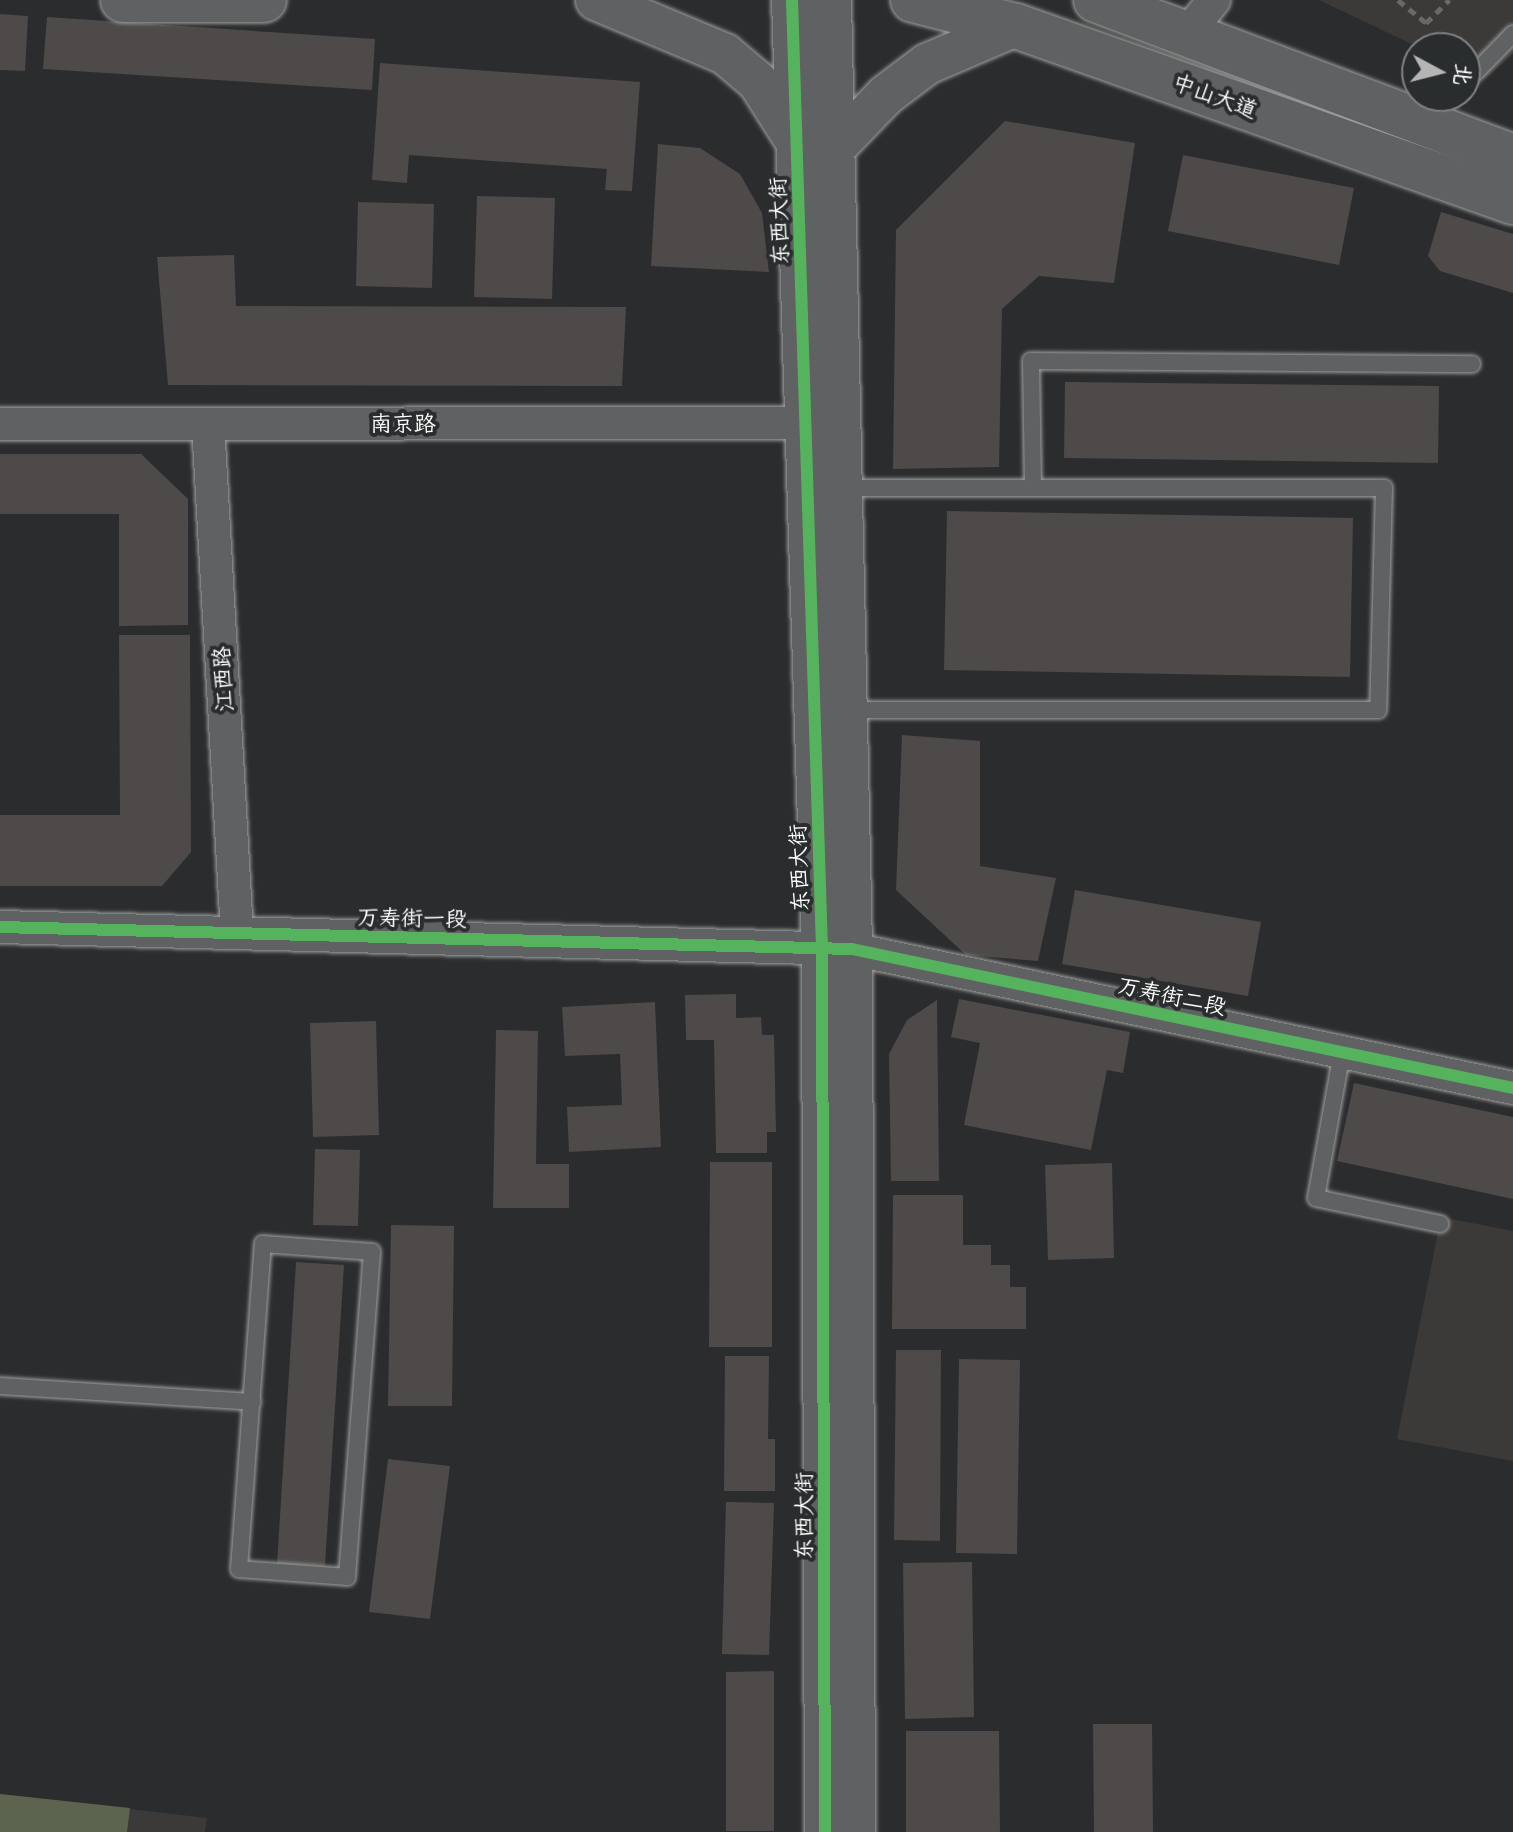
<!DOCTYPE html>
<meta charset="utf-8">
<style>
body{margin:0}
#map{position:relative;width:1513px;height:1832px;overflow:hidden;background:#2b2c2d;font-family:"Shantell Sans","LXGW WenKai TC",sans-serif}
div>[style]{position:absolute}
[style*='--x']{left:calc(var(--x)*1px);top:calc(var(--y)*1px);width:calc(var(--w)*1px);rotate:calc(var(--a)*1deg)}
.built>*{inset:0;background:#3c3a39}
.green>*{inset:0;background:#5c634e}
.building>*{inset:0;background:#4d4a49}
.path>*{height:5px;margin-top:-2.5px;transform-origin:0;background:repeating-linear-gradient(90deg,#686969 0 8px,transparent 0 14px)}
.roads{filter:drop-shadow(0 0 2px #a0a0a0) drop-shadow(0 0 2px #a0a0a0)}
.service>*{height:16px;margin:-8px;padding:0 8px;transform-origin:8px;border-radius:8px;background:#606162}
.minor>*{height:32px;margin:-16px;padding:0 16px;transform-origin:16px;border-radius:16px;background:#606162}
.tertiary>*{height:40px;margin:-20px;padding:0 20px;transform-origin:20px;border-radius:20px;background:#606162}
.secondary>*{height:44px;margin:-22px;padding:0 22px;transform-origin:22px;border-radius:22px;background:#606162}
.cycleway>*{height:12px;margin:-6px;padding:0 6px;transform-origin:6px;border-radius:6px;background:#56b35d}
span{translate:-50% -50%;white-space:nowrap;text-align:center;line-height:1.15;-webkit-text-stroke:8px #2a2d2e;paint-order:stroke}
.street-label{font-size:22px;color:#fff}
.north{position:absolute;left:1401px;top:32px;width:80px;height:80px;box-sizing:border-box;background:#2a2d2e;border:2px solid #7f8182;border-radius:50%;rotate:97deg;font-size:22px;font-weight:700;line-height:32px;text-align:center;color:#fff}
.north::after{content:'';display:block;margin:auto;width:28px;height:36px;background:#b5b5b6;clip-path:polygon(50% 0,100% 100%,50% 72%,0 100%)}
</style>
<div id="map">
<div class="built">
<i style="clip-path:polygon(1319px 0,1513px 0,1513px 54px,1485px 79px,1465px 69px,1465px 48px,1420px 48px)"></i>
<i style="clip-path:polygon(1441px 1217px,1513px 1231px,1513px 1461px,1397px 1439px)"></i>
<i style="clip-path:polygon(0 1794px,207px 1818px,205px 1832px,0 1832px)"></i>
</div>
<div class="green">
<i style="clip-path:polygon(0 1794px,130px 1808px,127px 1832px,0 1832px)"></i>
</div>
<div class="building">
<i style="clip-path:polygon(0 14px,28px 16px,25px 71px,0 70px)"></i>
<i style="clip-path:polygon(47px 17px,375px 39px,372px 90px,43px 69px)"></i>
<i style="clip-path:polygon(380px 63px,640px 82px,632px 191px,605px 190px,607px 169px,409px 155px,407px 183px,372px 180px)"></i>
<i style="clip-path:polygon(1005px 121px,1135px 143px,1114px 283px,1039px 276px,1002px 309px,999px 467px,893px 469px,896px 230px)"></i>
<i style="clip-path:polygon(658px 144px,700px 148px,740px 174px,762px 213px,769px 272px,651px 266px)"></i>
<i style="clip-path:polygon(1183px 155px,1354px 188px,1339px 265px,1168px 231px)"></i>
<i style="clip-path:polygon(477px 196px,555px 198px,552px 299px,474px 297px)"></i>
<i style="clip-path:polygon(358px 202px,434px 204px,432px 288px,356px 286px)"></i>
<i style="clip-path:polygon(1441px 212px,1513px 234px,1513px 293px,1440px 271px,1428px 256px)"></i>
<i style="clip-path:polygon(234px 255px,236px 306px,626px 307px,622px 386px,168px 385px,157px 257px)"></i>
<i style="clip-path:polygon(1065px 382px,1439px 386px,1438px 463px,1064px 458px)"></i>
<i style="clip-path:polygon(0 454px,141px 454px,188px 499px,188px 625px,119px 626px,119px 514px,0 514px)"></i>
<i style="clip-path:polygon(947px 511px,1353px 518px,1350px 677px,944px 670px)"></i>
<i style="clip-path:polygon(119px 635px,190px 635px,191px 852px,162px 886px,0 886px,0 815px,120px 815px)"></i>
<i style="clip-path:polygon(902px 735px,980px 741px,980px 866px,1056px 878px,1038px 961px,966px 955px,896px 890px)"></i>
<i style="clip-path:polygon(1075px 890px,1261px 922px,1248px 996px,1062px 964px)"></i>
<i style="clip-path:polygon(736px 994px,736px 1018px,761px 1017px,762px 1035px,774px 1035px,776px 1132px,767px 1132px,767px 1153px,716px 1153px,714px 1040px,686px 1040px,685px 995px)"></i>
<i style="clip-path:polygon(959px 999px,1130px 1032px,1123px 1073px,1107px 1070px,1091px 1150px,964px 1125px,980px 1043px,951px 1037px)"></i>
<i style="clip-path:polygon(937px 1000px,939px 1181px,891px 1181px,889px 1054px,907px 1020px)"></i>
<i style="clip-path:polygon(655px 1002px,661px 1147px,569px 1152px,567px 1107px,622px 1105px,620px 1054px,565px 1056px,562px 1007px)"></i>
<i style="clip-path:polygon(376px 1021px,379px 1135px,313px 1137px,310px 1023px)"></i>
<i style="clip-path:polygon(496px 1030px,538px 1031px,536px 1164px,569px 1164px,569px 1208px,493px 1208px)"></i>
<i style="clip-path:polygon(1354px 1083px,1513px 1117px,1513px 1199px,1337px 1161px)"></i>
<i style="clip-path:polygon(315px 1149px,360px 1150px,358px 1226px,313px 1225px)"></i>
<i style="clip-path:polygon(710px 1162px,772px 1162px,772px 1347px,709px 1347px)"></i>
<i style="clip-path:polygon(1112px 1163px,1114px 1258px,1048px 1260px,1045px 1165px)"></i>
<i style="clip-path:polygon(893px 1195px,963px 1195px,963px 1245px,991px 1245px,991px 1265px,1010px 1265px,1010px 1287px,1026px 1287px,1026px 1329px,892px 1329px)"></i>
<i style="clip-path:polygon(391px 1225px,454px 1226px,452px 1406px,388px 1406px)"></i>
<i style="clip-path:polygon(296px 1262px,344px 1265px,325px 1566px,277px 1564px)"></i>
<i style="clip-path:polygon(896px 1350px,941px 1350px,940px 1541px,894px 1540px)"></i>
<i style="clip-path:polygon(725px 1356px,769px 1356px,768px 1439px,775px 1439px,775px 1491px,724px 1491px)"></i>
<i style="clip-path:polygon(959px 1359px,1020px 1360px,1017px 1554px,956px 1553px)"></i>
<i style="clip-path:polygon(388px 1459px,450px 1466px,430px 1619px,369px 1612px)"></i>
<i style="clip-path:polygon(726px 1502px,774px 1503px,769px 1655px,722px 1654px)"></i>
<i style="clip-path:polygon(972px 1562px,974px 1717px,905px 1719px,903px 1563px)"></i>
<i style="clip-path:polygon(774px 1671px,774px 1831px,726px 1831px,726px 1672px)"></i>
<i style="clip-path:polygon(1093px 1724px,1152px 1724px,1153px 1832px,1094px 1832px)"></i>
<i style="clip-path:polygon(906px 1731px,999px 1731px,1000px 1832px,906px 1832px)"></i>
</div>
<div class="path">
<i style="--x:1398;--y:0;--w:36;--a:39"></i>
<i style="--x:1426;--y:23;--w:33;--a:-45"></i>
</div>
<div class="roads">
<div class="service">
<i style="--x:1465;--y:83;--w:69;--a:-45.6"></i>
<i style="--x:1428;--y:121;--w:35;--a:-46"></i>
<i style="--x:842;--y:488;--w:542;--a:0"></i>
<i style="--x:1384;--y:488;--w:222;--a:91.5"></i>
<i style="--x:1378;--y:710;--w:524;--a:180"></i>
<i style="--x:1033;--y:488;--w:127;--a:-90.9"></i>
<i style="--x:1031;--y:361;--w:441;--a:0.4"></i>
<i style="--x:1342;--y:1052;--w:148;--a:100.1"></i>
<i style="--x:1316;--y:1198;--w:127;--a:11.8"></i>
<i style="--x:263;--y:1244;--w:109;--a:4.2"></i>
<i style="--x:372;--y:1252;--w:326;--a:94.4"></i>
<i style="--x:347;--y:1577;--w:108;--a:-175.8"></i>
<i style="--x:239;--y:1569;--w:326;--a:-85.8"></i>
<i style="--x:0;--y:1386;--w:253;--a:3.6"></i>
</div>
<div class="minor">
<i style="--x:1186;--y:35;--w:45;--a:-51.3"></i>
<i style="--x:0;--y:424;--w:805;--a:-0.07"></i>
<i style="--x:208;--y:424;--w:510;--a:86.74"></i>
<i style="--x:0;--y:927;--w:852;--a:1.48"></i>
<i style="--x:852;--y:949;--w:675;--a:11.88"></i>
</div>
<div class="tertiary">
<i style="--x:596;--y:0;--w:140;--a:22.7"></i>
<i style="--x:725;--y:54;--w:43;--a:40.3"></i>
<i style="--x:758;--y:82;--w:69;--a:57.5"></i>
<i style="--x:792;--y:0;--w:948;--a:88.19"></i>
<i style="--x:822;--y:948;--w:884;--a:89.81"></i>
<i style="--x:831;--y:0;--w:949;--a:88.73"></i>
<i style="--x:852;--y:949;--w:883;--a:89.81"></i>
<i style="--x:834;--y:149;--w:75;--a:-46.1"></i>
<i style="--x:886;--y:95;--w:51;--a:-37.1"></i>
<i style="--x:927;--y:64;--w:97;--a:-23.1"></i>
</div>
<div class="secondary">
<i style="--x:123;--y:0;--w:141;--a:0"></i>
<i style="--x:913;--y:0;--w:106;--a:14.2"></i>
<i style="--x:1016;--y:26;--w:527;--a:19.5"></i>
<i style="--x:1096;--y:0;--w:446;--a:20.6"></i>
</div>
</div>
<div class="cycleway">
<i style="--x:792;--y:0;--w:948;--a:88.19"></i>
<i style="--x:822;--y:948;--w:884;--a:89.81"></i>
<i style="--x:0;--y:927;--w:852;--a:1.48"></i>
<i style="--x:852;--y:949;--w:675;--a:11.88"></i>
</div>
<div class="street-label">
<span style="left:1215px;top:96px;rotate:20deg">中山大道</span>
<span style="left:779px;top:221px;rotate:-92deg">东西大街</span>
<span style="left:403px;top:424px">南京路</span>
<span style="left:223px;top:679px;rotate:-93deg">江西路</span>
<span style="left:799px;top:868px;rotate:-92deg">东西大街</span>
<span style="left:412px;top:918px;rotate:1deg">万寿街一段</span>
<span style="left:1172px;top:996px;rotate:12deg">万寿街二段</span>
<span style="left:804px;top:1516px;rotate:-90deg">东西大街</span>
</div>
<div class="north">北</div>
</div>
